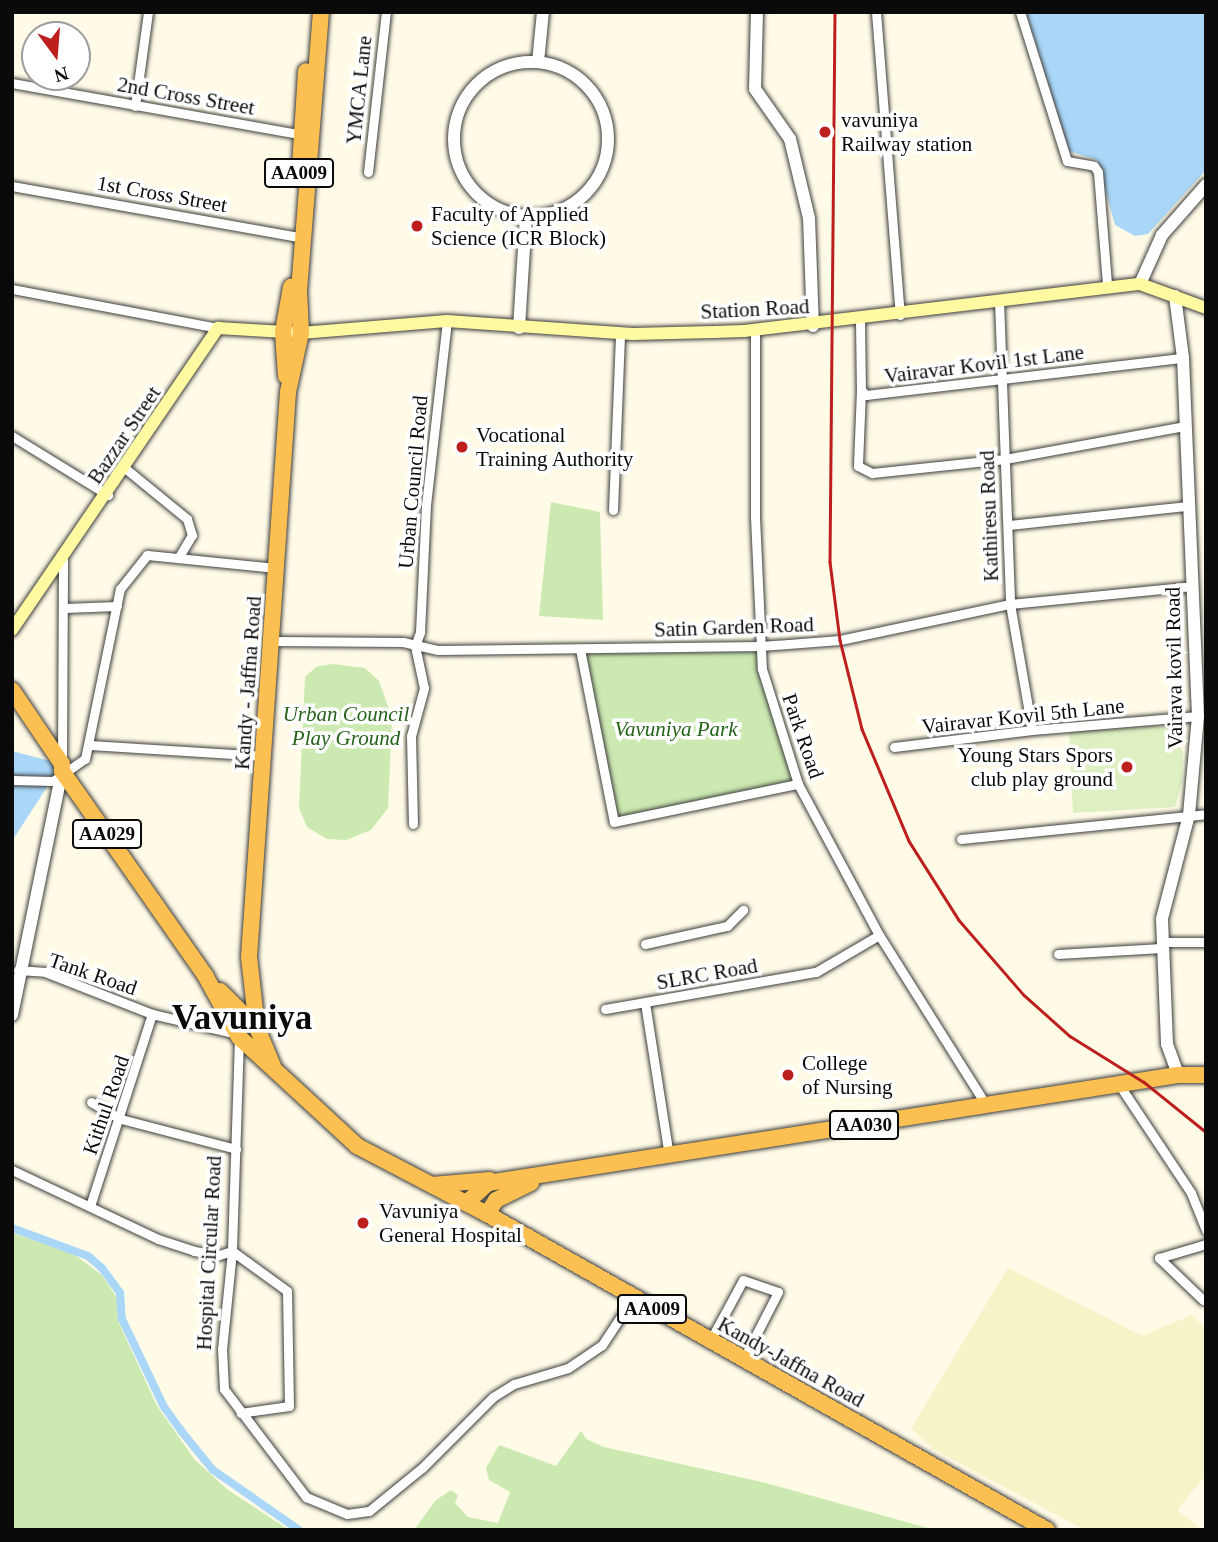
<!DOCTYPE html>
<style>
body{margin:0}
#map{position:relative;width:1218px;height:1542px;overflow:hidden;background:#fffbe7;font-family:Georgia,serif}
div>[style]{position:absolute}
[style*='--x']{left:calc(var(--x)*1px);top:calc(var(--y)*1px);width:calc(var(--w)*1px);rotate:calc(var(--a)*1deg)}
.farmland>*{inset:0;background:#f5f3c7}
.green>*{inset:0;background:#cbe9b0}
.pitch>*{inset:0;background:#def0c2}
.water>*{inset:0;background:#aad7f8}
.canal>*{height:8px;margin:-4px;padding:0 4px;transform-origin:4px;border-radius:4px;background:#aad7f8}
.roads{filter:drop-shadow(0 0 2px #3d3d3d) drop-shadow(0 0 2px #3d3d3d)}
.minor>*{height:9px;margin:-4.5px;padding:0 4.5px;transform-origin:4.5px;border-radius:4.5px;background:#fff}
.tertiary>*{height:12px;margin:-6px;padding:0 6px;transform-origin:6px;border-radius:6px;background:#fff}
.tertiary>.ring{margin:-6px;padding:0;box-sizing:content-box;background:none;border:12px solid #fff;border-radius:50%}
.secondary>*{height:12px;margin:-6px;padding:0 6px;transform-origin:6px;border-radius:6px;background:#fff9a2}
.trunk>*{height:16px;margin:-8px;padding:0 8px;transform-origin:8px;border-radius:8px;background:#fbc051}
.rail>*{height:2.5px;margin:-1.25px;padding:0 1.25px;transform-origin:1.25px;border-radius:1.25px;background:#bd1f1f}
.dots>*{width:19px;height:19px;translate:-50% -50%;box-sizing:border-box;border:4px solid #fff;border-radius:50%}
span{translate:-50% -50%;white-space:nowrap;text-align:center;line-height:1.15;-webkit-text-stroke:7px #fff;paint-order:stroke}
.shield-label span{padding:2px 5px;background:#fff;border:2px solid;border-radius:5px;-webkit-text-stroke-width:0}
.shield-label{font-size:19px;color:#0a0a0a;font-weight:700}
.street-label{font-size:21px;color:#0a0a0a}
.poi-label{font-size:21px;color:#0a0a0a}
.left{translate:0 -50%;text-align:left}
.right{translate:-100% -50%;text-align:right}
.park-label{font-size:21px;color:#25621a;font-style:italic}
.town-label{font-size:35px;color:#0a0a0a;font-weight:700}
.frame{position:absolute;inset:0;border:14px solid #0a0a0a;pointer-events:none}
.north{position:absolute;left:21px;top:21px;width:70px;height:70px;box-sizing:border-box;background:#fff;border:2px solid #9d9d9d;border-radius:50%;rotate:164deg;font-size:19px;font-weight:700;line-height:28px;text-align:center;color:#0a0a0a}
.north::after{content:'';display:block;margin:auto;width:24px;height:32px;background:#bd1f1f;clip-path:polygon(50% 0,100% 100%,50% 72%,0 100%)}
</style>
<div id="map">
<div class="farmland">
<i style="clip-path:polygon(1008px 1268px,1142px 1336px,1192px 1315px,1206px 1329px,1206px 1475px,1177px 1510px,1202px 1530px,1085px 1530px,933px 1449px,911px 1428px)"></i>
</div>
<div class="green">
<i style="clip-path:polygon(551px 502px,600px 512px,603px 620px,539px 616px)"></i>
<i style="clip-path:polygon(760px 652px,795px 780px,618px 817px,585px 654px)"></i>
<i style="clip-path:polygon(332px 664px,365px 668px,379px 681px,392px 718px,388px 808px,371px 830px,346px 840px,327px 839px,307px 827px,299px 808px,305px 677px,316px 667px)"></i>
<i style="clip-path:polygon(12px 1233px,72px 1253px,102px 1275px,117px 1298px,118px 1321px,157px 1406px,195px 1460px,228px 1490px,289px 1530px,12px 1530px)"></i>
<i style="clip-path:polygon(581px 1431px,586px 1439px,604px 1447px,766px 1483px,935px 1530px,414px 1530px,436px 1500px,451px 1490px,458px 1495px,455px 1503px,468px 1517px,498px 1523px,510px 1492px,489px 1480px,486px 1468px,499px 1445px,556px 1466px)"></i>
</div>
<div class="pitch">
<i style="clip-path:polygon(1151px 726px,1169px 727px,1183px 752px,1182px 783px,1175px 807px,1073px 813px,1069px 732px)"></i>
</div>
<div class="water">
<i style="clip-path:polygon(1026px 12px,1206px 12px,1206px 170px,1148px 234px,1135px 236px,1115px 225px,1097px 160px,1069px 151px)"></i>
<i style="clip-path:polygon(12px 751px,62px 764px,12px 841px)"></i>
</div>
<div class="canal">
<i style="--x:12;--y:1228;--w:81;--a:20.2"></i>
<i style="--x:88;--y:1256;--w:18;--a:41"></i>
<i style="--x:102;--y:1268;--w:31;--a:54"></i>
<i style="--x:120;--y:1293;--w:26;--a:86"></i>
<i style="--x:122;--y:1319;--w:98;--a:64.5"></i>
<i style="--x:164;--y:1407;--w:31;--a:54"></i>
<i style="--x:182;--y:1432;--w:49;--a:50.8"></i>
<i style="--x:213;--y:1470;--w:105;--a:34.9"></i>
</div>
<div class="roads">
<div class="minor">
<i style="--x:876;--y:12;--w:304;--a:85.5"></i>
<i style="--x:1020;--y:12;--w:156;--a:72.5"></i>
<i style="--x:1067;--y:161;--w:27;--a:10"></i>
<i style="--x:1094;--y:166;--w:7;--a:56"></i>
<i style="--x:1098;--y:172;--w:113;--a:85.4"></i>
<i style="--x:12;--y:83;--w:297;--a:10.1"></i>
<i style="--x:135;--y:106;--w:95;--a:-82.1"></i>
<i style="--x:368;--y:172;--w:161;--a:-83.6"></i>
<i style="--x:12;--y:186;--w:298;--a:10.1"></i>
<i style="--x:12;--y:289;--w:210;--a:10.7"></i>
<i style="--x:999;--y:300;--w:304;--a:87.9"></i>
<i style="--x:1010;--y:604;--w:128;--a:80.1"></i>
<i style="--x:860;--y:321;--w:69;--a:89.2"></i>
<i style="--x:861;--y:390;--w:7;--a:45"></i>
<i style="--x:866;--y:395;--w:319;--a:-6.7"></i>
<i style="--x:755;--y:330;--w:187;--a:90"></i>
<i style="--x:755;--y:517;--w:152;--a:87.4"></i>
<i style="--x:762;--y:669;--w:121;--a:72.6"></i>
<i style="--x:798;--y:784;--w:171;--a:61.8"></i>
<i style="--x:879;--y:935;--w:201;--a:57.8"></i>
<i style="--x:861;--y:390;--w:76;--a:92.3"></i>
<i style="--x:858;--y:466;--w:16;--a:27"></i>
<i style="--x:872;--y:473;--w:134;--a:-6"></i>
<i style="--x:1005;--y:459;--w:182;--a:-10.4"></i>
<i style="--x:12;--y:436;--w:113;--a:31.6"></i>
<i style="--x:126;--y:469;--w:79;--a:39.3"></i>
<i style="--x:187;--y:519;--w:17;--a:73"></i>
<i style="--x:192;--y:535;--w:26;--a:121"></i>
<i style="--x:613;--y:510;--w:177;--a:-87.7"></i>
<i style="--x:1009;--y:525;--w:180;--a:-6.1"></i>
<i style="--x:65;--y:608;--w:52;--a:-2.2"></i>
<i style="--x:274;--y:641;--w:129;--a:0.4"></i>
<i style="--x:403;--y:642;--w:36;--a:13"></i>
<i style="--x:438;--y:650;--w:323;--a:-0.7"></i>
<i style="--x:761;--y:646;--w:79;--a:-4.3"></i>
<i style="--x:840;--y:640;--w:174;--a:-12"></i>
<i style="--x:1010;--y:604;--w:183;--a:-5.6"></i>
<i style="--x:580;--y:649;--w:176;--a:78.9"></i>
<i style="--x:614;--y:822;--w:188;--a:-11.7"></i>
<i style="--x:90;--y:745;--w:175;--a:3.6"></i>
<i style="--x:894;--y:747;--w:139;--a:-7"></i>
<i style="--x:1032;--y:730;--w:167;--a:-4.8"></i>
<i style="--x:62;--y:761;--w:201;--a:-89.7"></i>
<i style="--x:12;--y:780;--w:41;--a:1.4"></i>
<i style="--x:53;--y:781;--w:39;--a:-35"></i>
<i style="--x:85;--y:759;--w:174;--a:-78.4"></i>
<i style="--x:120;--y:589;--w:43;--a:-51.5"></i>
<i style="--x:147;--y:555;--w:130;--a:5.8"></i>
<i style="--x:413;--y:824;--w:88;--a:-91.3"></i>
<i style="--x:411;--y:736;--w:50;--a:-74.8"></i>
<i style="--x:424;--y:688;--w:43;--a:-102.1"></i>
<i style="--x:415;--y:646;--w:15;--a:-70"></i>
<i style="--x:420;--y:632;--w:127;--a:-87.3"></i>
<i style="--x:426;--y:505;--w:185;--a:-83.5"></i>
<i style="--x:961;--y:839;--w:246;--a:-5.8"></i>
<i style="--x:1162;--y:942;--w:44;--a:0"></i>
<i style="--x:645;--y:944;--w:84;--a:-12.4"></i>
<i style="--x:727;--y:926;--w:23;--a:-45"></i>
<i style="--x:1058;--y:954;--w:104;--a:-3.3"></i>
<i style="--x:18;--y:970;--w:27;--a:4"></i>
<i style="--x:45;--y:972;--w:115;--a:21.4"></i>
<i style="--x:152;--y:1014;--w:87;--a:13.2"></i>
<i style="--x:605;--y:1009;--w:41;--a:-9.9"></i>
<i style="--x:239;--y:1038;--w:213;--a:91.9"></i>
<i style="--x:232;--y:1251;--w:99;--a:95.8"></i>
<i style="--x:222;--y:1349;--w:40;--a:87.1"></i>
<i style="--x:224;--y:1389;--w:136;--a:52.8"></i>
<i style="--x:306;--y:1497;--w:44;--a:22.5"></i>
<i style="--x:347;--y:1514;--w:22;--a:-8"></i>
<i style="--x:369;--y:1511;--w:68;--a:-39.1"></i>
<i style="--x:422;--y:1468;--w:100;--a:-45"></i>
<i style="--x:493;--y:1397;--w:25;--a:-32"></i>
<i style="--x:514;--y:1384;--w:56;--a:-16.5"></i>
<i style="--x:568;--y:1368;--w:41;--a:-34.1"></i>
<i style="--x:602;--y:1345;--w:56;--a:-56.6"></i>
<i style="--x:1120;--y:1086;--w:128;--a:56.4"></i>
<i style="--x:1191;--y:1193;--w:40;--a:68"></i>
<i style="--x:91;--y:1102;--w:34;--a:30"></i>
<i style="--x:121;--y:1119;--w:119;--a:14.6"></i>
<i style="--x:669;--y:1156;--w:156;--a:-98.9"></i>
<i style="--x:645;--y:1002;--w:174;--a:-10"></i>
<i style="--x:816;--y:972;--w:73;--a:-30.4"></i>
<i style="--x:12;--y:1170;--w:161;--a:25.3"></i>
<i style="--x:158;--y:1239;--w:38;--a:18"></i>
<i style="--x:194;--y:1251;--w:25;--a:9"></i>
<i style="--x:219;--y:1255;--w:14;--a:-17"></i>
<i style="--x:232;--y:1251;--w:68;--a:36"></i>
<i style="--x:287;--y:1291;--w:115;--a:89"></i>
<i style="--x:289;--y:1406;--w:49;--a:171.9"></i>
<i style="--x:90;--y:1206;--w:202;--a:-72.1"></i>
<i style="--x:1203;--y:1300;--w:61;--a:-136.3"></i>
<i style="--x:1159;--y:1258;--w:49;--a:-16.6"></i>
<i style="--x:710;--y:1341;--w:69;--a:-61.6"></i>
<i style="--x:743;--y:1280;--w:37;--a:19"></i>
<i style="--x:778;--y:1292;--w:76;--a:117.2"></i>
</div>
<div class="tertiary">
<i style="--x:757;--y:12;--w:77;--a:91.5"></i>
<i style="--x:755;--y:89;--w:61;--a:55"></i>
<i style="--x:790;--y:139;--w:81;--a:76.5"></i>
<i style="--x:809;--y:218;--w:108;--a:87.9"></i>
<i class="ring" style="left:454px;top:62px;width:142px;height:142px"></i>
<i style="--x:538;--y:62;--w:50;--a:-84.3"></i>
<i style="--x:1140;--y:284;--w:54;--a:-65.8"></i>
<i style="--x:1162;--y:235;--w:67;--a:-48.7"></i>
<i style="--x:1175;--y:296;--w:63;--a:82.6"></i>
<i style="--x:1183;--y:358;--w:358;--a:87.6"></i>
<i style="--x:1198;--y:716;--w:99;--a:95.2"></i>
<i style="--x:1189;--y:815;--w:107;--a:104.6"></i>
<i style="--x:1162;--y:919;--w:125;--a:87.7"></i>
<i style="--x:1167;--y:1044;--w:33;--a:70"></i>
<i style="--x:519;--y:328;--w:111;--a:-86.4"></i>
<i style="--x:12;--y:1015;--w:249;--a:-78.4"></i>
</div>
<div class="secondary">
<i style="--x:12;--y:630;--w:366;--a:-55.7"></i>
<i style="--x:218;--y:328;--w:83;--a:3.4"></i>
<i style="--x:301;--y:333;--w:146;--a:-4.7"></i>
<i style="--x:447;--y:321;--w:186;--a:4"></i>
<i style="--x:633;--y:334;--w:111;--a:-1.5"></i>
<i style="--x:744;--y:331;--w:399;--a:-6.8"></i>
<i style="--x:1140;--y:284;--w:70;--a:20"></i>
</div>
<div class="trunk">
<i style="--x:300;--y:167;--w:96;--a:-86.4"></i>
<i style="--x:286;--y:376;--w:44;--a:-93.9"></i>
<i style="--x:283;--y:332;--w:46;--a:-79.9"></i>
<i style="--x:12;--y:690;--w:89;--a:56"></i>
<i style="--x:62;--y:764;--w:7;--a:90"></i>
<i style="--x:62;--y:771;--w:251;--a:55"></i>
<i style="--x:206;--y:977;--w:68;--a:61.2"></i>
<i style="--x:239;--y:1037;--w:161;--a:42.7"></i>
<i style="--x:357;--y:1146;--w:147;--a:27.6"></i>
<i style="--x:487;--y:1214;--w:643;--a:29.44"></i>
<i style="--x:220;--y:991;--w:52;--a:45"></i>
<i style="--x:273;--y:1066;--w:41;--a:-112.8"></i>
<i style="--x:257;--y:1028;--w:71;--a:-96.4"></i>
<i style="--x:249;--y:957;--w:566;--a:-86.05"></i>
<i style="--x:288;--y:392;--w:60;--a:-77.6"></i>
<i style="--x:301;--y:333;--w:42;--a:-92.7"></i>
<i style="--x:299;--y:291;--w:280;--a:-85.5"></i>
<i style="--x:432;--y:1185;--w:58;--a:-4.9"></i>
<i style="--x:466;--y:1203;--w:30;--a:-42"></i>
<i style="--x:488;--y:1183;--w:698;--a:-8.9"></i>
<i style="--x:1178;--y:1075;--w:28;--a:0"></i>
<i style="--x:487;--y:1214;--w:17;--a:-57"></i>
<i style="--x:496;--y:1200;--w:39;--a:-26"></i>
</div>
</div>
<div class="rail">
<i style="--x:835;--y:12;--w:550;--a:90.52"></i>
<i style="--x:830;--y:562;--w:79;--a:82.7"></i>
<i style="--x:840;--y:640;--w:92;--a:76.1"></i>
<i style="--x:862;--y:729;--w:121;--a:67.2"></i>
<i style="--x:909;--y:841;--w:93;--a:57.7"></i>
<i style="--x:959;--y:920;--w:99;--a:49.1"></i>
<i style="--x:1024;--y:995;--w:62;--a:41.7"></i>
<i style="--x:1070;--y:1036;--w:87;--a:31.9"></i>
<i style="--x:1144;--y:1082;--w:80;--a:38.9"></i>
</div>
<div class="dots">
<i style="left:825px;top:132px;background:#bd1f1f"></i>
<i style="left:417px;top:226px;background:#bd1f1f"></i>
<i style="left:462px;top:447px;background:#bd1f1f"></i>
<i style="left:1127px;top:767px;background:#bd1f1f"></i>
<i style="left:788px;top:1075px;background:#bd1f1f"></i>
<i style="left:363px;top:1223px;background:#bd1f1f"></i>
</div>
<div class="shield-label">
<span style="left:299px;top:173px">AA009</span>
<span style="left:107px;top:834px">AA029</span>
<span style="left:864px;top:1125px">AA030</span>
<span style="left:652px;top:1309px">AA009</span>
</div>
<div class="street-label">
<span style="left:359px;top:90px;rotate:-84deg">YMCA Lane</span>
<span style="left:186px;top:96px;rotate:10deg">2nd Cross Street</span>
<span style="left:162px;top:194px;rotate:10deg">1st Cross Street</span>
<span style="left:755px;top:309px;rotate:-3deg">Station Road</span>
<span style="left:984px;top:364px;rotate:-7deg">Vairavar Kovil 1st Lane</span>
<span style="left:124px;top:435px;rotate:-56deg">Bazzar Street</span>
<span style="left:413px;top:482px;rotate:-85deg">Urban Council Road</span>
<span style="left:989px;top:516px;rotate:-92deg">Kathiresu Road</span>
<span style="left:734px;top:627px;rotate:-2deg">Satin Garden Road</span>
<span style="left:1174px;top:668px;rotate:-91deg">Vairava kovil Road</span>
<span style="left:248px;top:683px;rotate:-86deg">Kandy - Jaffna Road</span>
<span style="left:1023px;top:716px;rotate:-6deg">Vairavar Kovil 5th Lane</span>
<span style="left:803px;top:736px;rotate:71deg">Park Road</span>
<span style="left:93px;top:974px;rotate:19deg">Tank Road</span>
<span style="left:707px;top:974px;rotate:-10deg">SLRC Road</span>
<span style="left:106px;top:1105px;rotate:-71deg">Kithul Road</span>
<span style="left:209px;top:1253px;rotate:-87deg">Hospital Circular Road</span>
<span style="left:791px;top:1362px;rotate:29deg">Kandy-Jaffna Road</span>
</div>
<div class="poi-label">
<span class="left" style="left:841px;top:132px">vavuniya<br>Railway station</span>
<span class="left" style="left:431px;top:226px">Faculty of Applied<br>Science (ICR Block)</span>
<span class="left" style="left:476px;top:447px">Vocational<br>Training Authority</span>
<span class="right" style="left:1113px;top:767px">Young Stars Spors<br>club play ground</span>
<span class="left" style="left:802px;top:1075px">College<br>of Nursing</span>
<span class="left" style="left:379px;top:1223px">Vavuniya<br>General Hospital</span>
</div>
<div class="park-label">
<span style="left:346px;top:726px">Urban Council<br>Play Ground</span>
<span style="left:676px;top:729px">Vavuniya Park</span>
</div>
<div class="town-label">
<span style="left:242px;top:1018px">Vavuniya</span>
</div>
<div class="frame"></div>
<div class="north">N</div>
</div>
